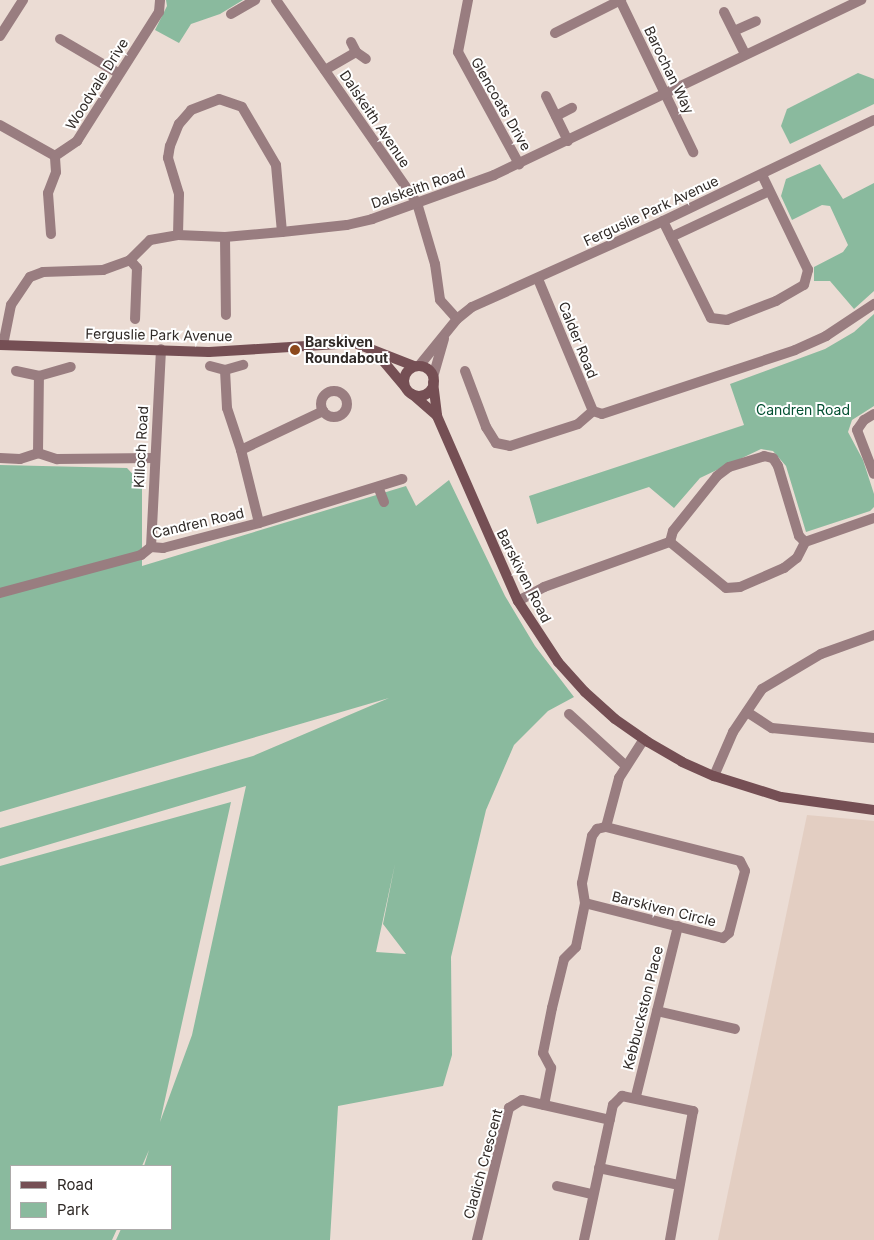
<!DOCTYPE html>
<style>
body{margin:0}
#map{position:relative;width:874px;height:1240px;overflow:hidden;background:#ebdcd4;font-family:Inter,sans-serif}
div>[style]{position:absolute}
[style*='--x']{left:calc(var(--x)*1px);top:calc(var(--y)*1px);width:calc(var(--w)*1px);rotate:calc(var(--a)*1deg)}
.built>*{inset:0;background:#e3cec2}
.green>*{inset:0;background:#8aba9e}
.street>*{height:10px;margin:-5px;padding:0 5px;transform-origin:5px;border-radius:5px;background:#997d80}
.street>.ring{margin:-5px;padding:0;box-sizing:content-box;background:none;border:10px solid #997d80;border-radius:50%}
.secondary>*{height:10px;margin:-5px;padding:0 5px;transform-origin:5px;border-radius:5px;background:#754f54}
.secondary>.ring{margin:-5px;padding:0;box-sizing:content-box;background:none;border:10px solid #754f54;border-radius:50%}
.dots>*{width:14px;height:14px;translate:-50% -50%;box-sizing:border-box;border:2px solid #fff;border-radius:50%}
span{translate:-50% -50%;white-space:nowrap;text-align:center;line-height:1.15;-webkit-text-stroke:4px #fff;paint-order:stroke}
.street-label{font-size:14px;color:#302a27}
.poi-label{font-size:14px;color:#302a27;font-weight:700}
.left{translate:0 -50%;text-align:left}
.park-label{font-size:14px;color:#045133}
.legend{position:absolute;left:10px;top:1165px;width:162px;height:65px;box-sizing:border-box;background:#fff;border:1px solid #acaaa9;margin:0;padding:6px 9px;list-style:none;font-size:15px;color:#302a27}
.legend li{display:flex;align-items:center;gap:10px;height:25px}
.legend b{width:25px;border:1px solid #acaaa9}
</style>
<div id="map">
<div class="built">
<i style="clip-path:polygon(807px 815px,874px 821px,874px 1240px,718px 1240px)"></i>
</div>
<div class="green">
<i style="clip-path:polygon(166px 0,243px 0,220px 14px,191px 24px,179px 43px,155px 30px,167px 6px)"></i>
<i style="clip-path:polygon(858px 73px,874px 79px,874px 104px,790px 144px,781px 126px,787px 109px)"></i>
<i style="clip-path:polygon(820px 164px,843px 199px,874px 183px,874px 291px,854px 309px,830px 281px,814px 281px,814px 267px,843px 252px,848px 245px,830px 206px,822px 205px,792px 220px,781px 196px,786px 179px)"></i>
<i style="clip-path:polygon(874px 314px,874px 406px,852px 420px,848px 432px,863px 460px,874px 494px,874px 507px,870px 511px,806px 532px,786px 466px,773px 451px,761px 449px,700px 478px,674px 508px,649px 487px,537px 524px,529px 496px,744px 425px,730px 384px,825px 349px,854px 332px)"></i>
<i style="clip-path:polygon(evenodd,0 465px,127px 468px,142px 484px,142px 566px,406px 486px,416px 506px,449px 480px,505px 596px,535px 646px,574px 697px,548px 711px,514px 745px,486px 810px,451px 957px,452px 1055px,443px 1086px,338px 1106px,330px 1240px,116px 1240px,121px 1229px,171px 1229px,171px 1166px,144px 1166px,149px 1150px,142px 1166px,11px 1166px,11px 1229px,117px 1229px,112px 1240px,0 1240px,0 866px,231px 802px,160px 1122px,192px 1035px,246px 786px,0 859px,0 828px,253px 756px,389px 698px,0 812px,0 465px,395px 864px,383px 924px,406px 954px,376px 952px,395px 864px)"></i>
</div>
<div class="street">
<i style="--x:276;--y:0;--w:247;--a:55.2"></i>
<i style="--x:417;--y:203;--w:64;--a:73.6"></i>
<i style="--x:435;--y:264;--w:36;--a:82"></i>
<i style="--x:440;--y:300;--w:25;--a:48"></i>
<i style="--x:468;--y:0;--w:53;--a:100.9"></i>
<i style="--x:458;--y:52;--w:128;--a:61.4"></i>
<i style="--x:620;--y:0;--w:169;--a:64.3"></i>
<i style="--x:724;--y:12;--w:47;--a:63.4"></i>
<i style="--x:231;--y:14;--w:28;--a:-30"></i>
<i style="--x:734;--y:31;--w:24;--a:-24"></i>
<i style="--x:555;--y:33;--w:74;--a:-26.6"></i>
<i style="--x:0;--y:36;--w:43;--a:-57.4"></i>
<i style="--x:60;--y:39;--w:67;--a:30.4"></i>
<i style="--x:351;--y:42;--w:11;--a:63"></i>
<i style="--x:356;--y:52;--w:12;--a:35"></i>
<i style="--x:325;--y:70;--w:36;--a:-30"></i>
<i style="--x:546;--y:96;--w:50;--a:63.9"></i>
<i style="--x:556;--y:116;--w:18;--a:-27"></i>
<i style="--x:0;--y:125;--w:63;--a:29.4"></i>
<i style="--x:663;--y:221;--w:108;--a:63.7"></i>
<i style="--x:711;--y:318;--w:16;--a:7"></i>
<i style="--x:727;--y:320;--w:53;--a:-21.2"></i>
<i style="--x:776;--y:301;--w:32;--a:-30"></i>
<i style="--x:804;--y:285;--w:16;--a:-75"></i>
<i style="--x:808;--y:270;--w:106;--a:-115.8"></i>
<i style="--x:51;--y:234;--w:41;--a:-94.2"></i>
<i style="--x:48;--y:193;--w:22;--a:-69"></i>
<i style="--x:56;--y:172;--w:16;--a:-94"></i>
<i style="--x:55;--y:156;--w:27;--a:-34"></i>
<i style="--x:77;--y:141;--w:153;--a:-57.6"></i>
<i style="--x:159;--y:12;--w:12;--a:-85"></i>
<i style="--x:178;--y:235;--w:41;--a:-88.6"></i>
<i style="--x:179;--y:194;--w:38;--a:-107"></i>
<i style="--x:168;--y:158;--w:12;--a:-81"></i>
<i style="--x:170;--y:146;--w:24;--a:-68"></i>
<i style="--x:179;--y:124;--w:18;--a:-49"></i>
<i style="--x:191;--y:110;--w:30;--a:-21"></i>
<i style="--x:219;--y:99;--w:24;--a:19"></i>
<i style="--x:242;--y:107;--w:67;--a:59.6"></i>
<i style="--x:276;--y:165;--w:67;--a:84.9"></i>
<i style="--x:225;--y:237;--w:78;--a:89.3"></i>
<i style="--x:671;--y:237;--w:108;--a:-25.1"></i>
<i style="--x:130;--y:260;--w:11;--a:49"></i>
<i style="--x:137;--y:268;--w:51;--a:92.2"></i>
<i style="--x:538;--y:279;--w:143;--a:67.4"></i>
<i style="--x:3;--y:345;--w:41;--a:-78.7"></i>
<i style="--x:11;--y:305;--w:34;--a:-56"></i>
<i style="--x:30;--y:277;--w:14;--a:-21"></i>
<i style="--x:43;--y:272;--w:60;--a:-1.9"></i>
<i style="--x:103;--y:270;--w:29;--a:-20"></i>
<i style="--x:130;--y:260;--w:28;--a:-45"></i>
<i style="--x:150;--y:240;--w:28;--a:-10"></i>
<i style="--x:178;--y:235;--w:47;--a:2.4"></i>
<i style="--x:225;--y:237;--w:57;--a:-5"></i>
<i style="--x:282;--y:232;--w:65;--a:-6.1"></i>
<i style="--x:347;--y:225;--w:26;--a:-13"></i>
<i style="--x:372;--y:219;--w:130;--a:-19.8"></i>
<i style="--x:494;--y:175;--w:407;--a:-25.5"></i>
<i style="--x:210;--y:366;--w:16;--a:15"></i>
<i style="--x:225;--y:370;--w:38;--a:87"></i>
<i style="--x:227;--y:408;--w:44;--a:71.6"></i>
<i style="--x:241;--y:450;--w:75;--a:76.1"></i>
<i style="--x:419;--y:366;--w:60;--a:-51"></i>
<i style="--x:457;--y:319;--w:19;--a:-39"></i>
<i style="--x:472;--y:307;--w:209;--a:-24.2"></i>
<i style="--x:663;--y:221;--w:234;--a:-25.6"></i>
<i style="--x:225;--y:370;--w:19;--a:-16"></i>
<i style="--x:16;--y:371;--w:24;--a:12"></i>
<i style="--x:39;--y:376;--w:33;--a:-16"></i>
<i style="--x:465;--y:371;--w:60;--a:69.4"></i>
<i style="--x:486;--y:427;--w:19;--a:58"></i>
<i style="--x:496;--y:443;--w:14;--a:12"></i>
<i style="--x:510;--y:446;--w:71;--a:-17.9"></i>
<i style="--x:578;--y:424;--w:20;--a:-41"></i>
<i style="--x:593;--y:411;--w:9;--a:18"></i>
<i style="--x:602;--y:414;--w:203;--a:-18.3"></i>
<i style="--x:795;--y:350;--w:34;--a:-24"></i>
<i style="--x:826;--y:336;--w:58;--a:-33.7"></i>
<i style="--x:433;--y:377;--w:40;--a:-74"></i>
<i class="ring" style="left:321px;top:391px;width:16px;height:16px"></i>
<i style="--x:874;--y:414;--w:12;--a:149"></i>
<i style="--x:864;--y:420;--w:12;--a:125"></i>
<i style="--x:857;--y:430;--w:47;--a:68.9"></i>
<i style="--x:241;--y:450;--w:91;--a:-25.4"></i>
<i style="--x:38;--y:453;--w:77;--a:-89.3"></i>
<i style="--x:0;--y:458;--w:20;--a:3"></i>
<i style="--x:20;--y:459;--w:19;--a:-18"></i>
<i style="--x:38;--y:453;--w:20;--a:18"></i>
<i style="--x:57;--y:459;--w:97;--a:-0.6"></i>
<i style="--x:379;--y:489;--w:14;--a:69"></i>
<i style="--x:670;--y:542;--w:11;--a:-75"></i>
<i style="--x:673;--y:531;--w:70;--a:-51.3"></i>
<i style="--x:717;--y:476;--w:15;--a:-37"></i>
<i style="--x:729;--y:467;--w:37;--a:-17"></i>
<i style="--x:764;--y:456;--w:9;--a:13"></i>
<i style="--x:773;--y:458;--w:9;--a:58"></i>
<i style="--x:778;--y:466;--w:73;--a:73.3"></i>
<i style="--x:799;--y:536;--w:8;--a:45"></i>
<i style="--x:151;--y:547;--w:198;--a:-87.1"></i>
<i style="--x:0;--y:593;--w:146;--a:-15.1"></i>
<i style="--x:141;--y:555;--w:13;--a:-39"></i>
<i style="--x:151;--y:547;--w:12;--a:5"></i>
<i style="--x:163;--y:548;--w:99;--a:-14.6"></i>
<i style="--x:259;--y:523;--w:150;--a:-17.1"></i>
<i style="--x:518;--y:601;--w:30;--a:-28"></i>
<i style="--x:544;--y:587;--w:134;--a:-19.7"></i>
<i style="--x:670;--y:542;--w:72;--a:39.4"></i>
<i style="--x:726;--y:588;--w:14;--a:-4"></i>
<i style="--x:740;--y:587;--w:48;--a:-23.4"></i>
<i style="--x:784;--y:568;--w:16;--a:-38"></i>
<i style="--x:797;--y:558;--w:18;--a:-63"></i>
<i style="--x:805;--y:542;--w:73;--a:-19.2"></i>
<i style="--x:747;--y:712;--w:30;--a:33"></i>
<i style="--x:772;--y:728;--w:102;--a:5.6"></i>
<i style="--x:569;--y:714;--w:77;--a:42.4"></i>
<i style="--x:714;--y:776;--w:48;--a:-66.6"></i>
<i style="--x:733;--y:732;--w:52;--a:-56"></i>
<i style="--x:762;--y:689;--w:69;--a:-30.7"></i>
<i style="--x:821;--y:654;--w:56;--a:-19.7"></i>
<i style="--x:606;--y:827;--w:138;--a:14.2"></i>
<i style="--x:740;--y:861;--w:11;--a:63"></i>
<i style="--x:745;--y:871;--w:64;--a:104.5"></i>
<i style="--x:729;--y:933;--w:8;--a:140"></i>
<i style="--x:723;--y:938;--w:142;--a:-165.8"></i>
<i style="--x:585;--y:903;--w:20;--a:-99"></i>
<i style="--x:582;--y:883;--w:48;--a:-78"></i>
<i style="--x:592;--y:836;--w:9;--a:-54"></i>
<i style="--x:597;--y:829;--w:9;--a:-13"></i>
<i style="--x:606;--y:827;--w:51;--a:-75.1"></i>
<i style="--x:619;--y:778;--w:46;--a:-57.3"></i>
<i style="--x:657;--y:1011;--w:80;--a:13"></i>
<i style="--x:636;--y:1096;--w:175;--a:-76.1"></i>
<i style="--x:544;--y:1105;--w:38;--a:-79"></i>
<i style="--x:551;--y:1068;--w:17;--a:-118"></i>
<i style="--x:543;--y:1053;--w:46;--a:-78.7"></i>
<i style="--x:552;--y:1008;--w:50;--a:-76.2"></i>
<i style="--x:564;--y:959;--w:17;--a:-45"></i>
<i style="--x:576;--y:947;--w:45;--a:-78.4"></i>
<i style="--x:599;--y:1168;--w:82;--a:12"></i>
<i style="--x:557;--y:1186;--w:37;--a:13"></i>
<i style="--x:477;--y:1240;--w:136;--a:-76.4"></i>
<i style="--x:509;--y:1108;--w:15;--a:-32"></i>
<i style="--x:522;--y:1100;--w:90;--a:12.8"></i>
<i style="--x:584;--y:1240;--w:138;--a:-77.9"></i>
<i style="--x:613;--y:1105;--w:13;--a:-45"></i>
<i style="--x:622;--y:1096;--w:73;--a:11.9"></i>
<i style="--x:693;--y:1111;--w:131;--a:100.1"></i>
</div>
<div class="secondary">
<i style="--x:0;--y:345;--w:209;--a:1.9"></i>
<i style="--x:209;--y:352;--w:146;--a:-3.5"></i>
<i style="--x:355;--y:343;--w:63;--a:21.3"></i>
<i style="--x:379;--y:356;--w:40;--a:50"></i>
<i class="ring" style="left:404px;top:366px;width:20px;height:20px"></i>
<i style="--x:433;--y:382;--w:34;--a:83"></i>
<i style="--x:437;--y:416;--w:202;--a:66.4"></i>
<i style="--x:518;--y:601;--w:73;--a:56.7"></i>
<i style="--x:558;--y:662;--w:40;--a:48"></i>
<i style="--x:585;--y:692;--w:40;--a:42"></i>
<i style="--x:615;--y:719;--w:40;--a:34.9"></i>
<i style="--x:648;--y:742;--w:39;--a:30"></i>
<i style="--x:682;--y:762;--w:35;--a:24"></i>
<i style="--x:714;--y:776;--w:70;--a:17.4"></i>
<i style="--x:781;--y:797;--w:94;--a:8"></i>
<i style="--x:412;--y:394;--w:33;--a:41"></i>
</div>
<div class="dots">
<i style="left:295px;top:350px;background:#8c481b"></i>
</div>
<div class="street-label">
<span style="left:669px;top:70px;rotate:64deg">Barochan Way</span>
<span style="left:97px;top:84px;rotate:-58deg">Woodvale Drive</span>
<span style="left:501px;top:104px;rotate:60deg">Glencoats Drive</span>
<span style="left:375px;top:119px;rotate:56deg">Dalskeith Avenue</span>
<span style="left:418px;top:188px;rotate:-19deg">Dalskeith Road</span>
<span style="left:651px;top:211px;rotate:-25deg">Ferguslie Park Avenue</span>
<span style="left:159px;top:335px;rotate:1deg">Ferguslie Park Avenue</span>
<span style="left:578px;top:340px;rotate:68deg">Calder Road</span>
<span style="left:141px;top:447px;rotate:-87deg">Killoch Road</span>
<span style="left:198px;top:523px;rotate:-13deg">Candren Road</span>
<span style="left:524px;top:576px;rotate:63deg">Barskiven Road</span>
<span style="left:664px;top:909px;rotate:14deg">Barskiven Circle</span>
<span style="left:643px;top:1008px;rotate:-76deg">Kebbuckston Place</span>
<span style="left:483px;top:1164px;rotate:-75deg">Cladich Crescent</span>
</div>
<div class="poi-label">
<span class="left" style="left:305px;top:350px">Barskiven<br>Roundabout</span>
</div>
<div class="park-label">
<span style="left:803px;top:410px">Candren Road</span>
</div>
<ul class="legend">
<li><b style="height:6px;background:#754f54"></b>Road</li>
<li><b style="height:14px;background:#8aba9e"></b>Park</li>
</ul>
</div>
